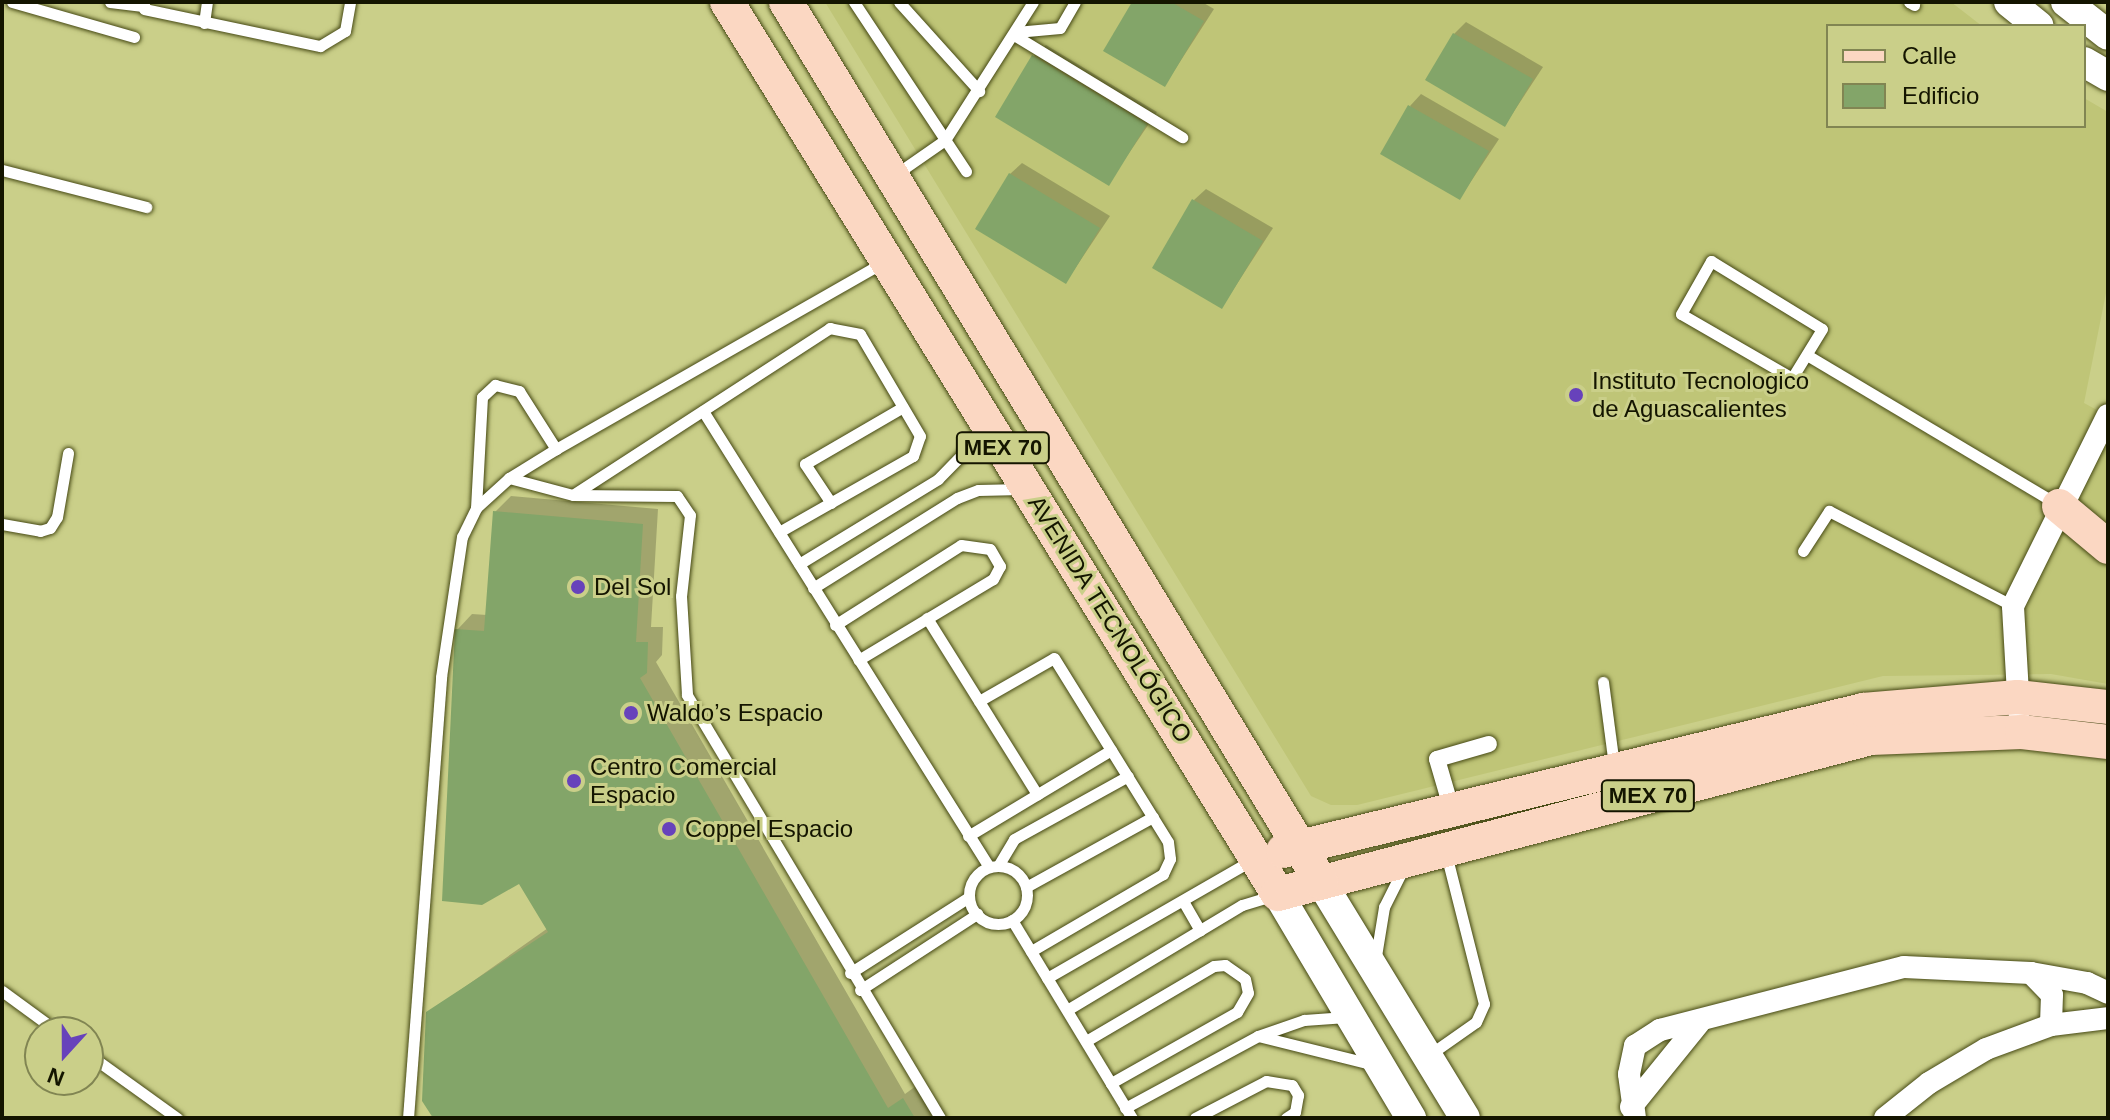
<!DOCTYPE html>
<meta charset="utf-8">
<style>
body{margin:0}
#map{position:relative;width:2110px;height:1120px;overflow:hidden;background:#cacf89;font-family:Arial,sans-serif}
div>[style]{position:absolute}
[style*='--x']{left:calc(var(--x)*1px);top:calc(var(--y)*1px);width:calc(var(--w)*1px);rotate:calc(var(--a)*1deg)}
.built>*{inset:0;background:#bfc577}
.shadow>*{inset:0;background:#0003}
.building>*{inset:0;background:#83a569}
.roads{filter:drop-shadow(0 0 2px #464914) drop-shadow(0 0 2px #464914)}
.service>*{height:11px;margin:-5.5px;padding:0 5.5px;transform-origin:5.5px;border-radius:5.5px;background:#fff}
.service>.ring{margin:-5.5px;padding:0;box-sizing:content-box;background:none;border:11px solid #fff;border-radius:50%}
.pedestrian>*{height:16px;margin:-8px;padding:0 8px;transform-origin:8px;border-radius:8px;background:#fff}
.minor>*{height:22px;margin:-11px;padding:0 11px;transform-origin:11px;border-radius:11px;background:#fff}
.secondary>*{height:30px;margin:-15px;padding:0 15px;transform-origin:15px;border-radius:15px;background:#fff}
.primary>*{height:34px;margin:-17px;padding:0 17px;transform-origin:17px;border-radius:17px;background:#fbd7c2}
.dots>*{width:22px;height:22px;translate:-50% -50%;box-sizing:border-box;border:4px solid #cacf89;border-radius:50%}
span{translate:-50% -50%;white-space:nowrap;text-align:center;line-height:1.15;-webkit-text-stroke:6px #cacf89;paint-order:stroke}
.shield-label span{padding:2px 6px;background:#cacf89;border:2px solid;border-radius:6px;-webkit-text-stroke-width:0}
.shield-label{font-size:22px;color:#141500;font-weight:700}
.poi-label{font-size:24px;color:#141500}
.left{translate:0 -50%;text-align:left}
.street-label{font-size:24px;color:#141500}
.frame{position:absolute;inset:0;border:4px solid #141500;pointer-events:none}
.legend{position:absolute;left:1826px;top:24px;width:260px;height:104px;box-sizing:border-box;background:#cacf89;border:2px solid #818552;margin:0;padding:10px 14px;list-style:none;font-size:24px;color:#141500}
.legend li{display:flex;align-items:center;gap:16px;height:40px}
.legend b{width:40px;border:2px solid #818552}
.north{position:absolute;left:24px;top:1016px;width:80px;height:80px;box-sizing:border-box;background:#cacf89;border:2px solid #818552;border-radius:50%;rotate:201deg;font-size:22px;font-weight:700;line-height:32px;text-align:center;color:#141500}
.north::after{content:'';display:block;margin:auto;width:28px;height:36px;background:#6742bb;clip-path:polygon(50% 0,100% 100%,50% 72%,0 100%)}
</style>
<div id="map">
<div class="built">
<i style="clip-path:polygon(825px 2px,1951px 2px,1982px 26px,1828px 26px,1828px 126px,2084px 126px,2084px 98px,2108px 112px,2108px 283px,2084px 403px,2108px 416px,2108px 684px,2051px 674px,1883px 676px,1357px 805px,1331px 805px,1311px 796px)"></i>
</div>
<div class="shadow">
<i style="clip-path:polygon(1135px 2px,1202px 2px,1214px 9px,1165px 85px)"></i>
<i style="clip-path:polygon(1466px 22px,1543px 67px,1505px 125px,1454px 34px)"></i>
<i style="clip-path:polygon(1046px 45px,1157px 112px,1108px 184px,1034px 56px)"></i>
<i style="clip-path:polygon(1421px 94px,1499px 139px,1460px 198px,1410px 106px)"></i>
<i style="clip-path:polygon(1022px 163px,1110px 216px,1066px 282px,1010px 174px)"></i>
<i style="clip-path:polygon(1206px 189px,1273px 228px,1222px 307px,1194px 200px)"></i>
<i style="clip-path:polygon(511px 496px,658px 509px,651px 627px,663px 627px,662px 655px,656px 662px,905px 1094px,920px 1083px,939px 1118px,435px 1118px,428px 1013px,548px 928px,457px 630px,472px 614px,487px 615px,495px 512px)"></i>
</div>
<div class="building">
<i style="clip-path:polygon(1132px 2px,1171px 2px,1204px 21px,1165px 87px,1103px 51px)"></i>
<i style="clip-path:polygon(1453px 33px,1533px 79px,1505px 127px,1425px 80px)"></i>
<i style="clip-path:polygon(1032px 55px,1147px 124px,1109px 186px,995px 117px)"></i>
<i style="clip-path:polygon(1408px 105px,1489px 151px,1460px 200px,1380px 154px)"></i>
<i style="clip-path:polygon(1009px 173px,1100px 228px,1066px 284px,975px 229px)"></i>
<i style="clip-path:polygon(1192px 199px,1263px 241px,1222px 309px,1152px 268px)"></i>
<i style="clip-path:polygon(493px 511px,643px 524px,636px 642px,648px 642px,647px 673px,640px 678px,888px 1108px,903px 1098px,915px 1118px,433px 1118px,422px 1101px,426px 1012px,548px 932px,519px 884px,482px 905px,442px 901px,455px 629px,484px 631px)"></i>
</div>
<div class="roads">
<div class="service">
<i style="--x:12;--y:2;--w:127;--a:16"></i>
<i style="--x:110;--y:2;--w:35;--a:7"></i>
<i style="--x:854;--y:2;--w:203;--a:56.5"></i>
<i style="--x:899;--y:2;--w:120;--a:48"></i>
<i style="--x:1909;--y:2;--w:6;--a:31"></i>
<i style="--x:144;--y:9;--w:180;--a:11.9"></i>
<i style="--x:320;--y:46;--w:29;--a:-31"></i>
<i style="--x:345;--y:31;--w:29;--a:-80"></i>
<i style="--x:204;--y:23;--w:21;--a:-82"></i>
<i style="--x:1016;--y:32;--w:44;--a:-5.2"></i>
<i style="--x:1060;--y:28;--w:30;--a:-60"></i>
<i style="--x:1014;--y:35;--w:197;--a:31.3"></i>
<i style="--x:2;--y:170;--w:149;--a:14.4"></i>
<i style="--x:896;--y:174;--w:60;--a:-34.8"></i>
<i style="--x:945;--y:140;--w:164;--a:-57.5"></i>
<i style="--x:1711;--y:261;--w:130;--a:31.5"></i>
<i style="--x:1822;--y:329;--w:57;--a:121.5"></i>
<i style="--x:1792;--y:378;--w:128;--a:-150"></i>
<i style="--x:1681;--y:314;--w:61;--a:-60.5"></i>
<i style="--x:1807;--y:355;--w:291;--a:30.8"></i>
<i style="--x:703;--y:411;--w:538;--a:57.9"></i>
<i style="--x:509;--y:478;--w:66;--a:14.9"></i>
<i style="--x:831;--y:503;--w:47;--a:-123.7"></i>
<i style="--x:805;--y:464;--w:113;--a:-30.2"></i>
<i style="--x:476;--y:508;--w:111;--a:-86.9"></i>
<i style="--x:482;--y:397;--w:18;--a:-43"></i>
<i style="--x:495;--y:385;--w:25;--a:14"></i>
<i style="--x:519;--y:391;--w:69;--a:57.5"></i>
<i style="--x:2;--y:524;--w:39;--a:10"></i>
<i style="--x:40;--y:531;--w:10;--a:-17"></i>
<i style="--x:50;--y:528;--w:13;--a:-58"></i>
<i style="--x:57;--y:517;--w:65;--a:-80.2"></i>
<i style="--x:779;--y:532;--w:154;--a:-29.6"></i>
<i style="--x:913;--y:456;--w:21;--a:-71"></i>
<i style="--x:920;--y:436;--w:118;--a:-120.5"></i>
<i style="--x:860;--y:334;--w:31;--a:-169"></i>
<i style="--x:830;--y:328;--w:306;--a:147"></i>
<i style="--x:573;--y:495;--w:104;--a:0.6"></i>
<i style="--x:677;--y:496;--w:23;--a:56"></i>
<i style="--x:690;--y:515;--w:81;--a:96.3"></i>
<i style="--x:681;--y:596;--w:99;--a:86.5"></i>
<i style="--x:687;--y:695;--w:493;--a:59.1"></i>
<i style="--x:1803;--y:551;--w:48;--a:-57"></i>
<i style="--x:1829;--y:511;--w:207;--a:27.3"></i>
<i style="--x:799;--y:564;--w:163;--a:-31.4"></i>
<i style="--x:938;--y:479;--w:69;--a:-45.6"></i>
<i style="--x:813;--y:588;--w:170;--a:-32"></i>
<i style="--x:957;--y:498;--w:22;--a:-21"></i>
<i style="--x:978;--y:490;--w:44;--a:-1.3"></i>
<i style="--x:927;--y:618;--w:208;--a:58"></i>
<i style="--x:835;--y:625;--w:149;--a:-32.4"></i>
<i style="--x:961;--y:545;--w:29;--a:8"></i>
<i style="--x:990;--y:549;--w:20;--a:60"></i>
<i style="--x:1000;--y:566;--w:15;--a:118"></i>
<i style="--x:993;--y:579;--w:157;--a:149"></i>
<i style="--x:1603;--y:682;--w:85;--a:82.5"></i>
<i style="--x:979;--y:701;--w:86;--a:-29.8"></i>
<i style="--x:1054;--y:658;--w:216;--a:58.2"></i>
<i style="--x:1168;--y:842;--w:17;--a:83"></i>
<i style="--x:1170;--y:859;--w:17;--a:115"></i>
<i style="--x:1163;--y:874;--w:153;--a:149.7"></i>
<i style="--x:968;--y:836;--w:167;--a:-31"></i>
<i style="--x:998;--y:866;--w:31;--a:-59"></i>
<i style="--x:1014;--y:839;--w:130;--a:-28.9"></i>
<i class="ring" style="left:969px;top:866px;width:47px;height:47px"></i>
<i style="--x:1026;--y:887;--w:145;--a:-28.9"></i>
<i style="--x:1183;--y:901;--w:34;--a:60"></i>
<i style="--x:1012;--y:920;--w:232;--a:58.8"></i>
<i style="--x:1376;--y:956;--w:50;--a:-80.7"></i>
<i style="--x:1384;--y:907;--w:45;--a:-63.4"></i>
<i style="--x:850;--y:973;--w:141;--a:-32.6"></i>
<i style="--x:1047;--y:978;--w:239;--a:-29.9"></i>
<i style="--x:860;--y:990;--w:140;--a:-33"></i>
<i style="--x:2;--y:991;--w:69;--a:36.2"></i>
<i style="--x:1067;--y:1010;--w:204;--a:-31"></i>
<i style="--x:1242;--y:905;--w:31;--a:-17"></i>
<i style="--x:1258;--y:1036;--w:49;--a:-19.2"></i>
<i style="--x:1304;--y:1020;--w:42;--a:-4.1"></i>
<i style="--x:1086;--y:1041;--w:148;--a:-30.4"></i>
<i style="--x:1214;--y:966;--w:11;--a:-5"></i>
<i style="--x:1225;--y:965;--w:24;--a:35"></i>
<i style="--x:1245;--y:979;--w:14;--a:78"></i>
<i style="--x:1248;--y:993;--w:22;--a:120"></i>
<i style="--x:1237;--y:1012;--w:145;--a:150.6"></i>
<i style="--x:88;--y:1054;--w:110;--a:35.7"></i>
<i style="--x:1429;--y:1055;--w:57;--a:-35.1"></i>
<i style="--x:1476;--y:1022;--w:20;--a:-66"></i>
<i style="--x:1484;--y:1004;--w:155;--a:-104.2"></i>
<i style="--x:1125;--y:1108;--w:151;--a:-28.4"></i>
<i style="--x:1258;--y:1036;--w:121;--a:13.9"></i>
<i style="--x:408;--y:1118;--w:442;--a:-85.7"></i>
<i style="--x:441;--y:677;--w:142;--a:-81.5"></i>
<i style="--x:462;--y:537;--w:32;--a:-64"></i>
<i style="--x:476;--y:508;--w:45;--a:-42.3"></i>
<i style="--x:509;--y:478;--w:55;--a:-31.7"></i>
<i style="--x:556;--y:449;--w:375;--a:-29.7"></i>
<i style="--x:1195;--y:1118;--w:80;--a:-27.5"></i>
<i style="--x:1266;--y:1081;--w:26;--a:9"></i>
<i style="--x:1292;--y:1085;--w:12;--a:59"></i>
<i style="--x:1298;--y:1095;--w:17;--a:100"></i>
<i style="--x:1295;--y:1112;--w:11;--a:146"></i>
</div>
<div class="pedestrian">
<i style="--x:1451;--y:807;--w:50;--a:-106.3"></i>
<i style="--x:1437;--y:759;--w:54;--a:-16.1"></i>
</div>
<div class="minor">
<i style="--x:2019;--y:711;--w:105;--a:-93.3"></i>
<i style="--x:2013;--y:606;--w:213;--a:-63.6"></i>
<i style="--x:2031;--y:973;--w:30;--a:46"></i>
<i style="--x:2052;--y:995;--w:30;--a:92"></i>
<i style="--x:1631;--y:1107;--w:108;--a:-51"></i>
<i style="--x:1635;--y:1118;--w:44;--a:-97.8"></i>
<i style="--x:1629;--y:1074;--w:29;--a:-78"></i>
<i style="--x:1635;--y:1046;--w:30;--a:-33"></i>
<i style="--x:1660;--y:1030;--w:252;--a:-14.5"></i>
<i style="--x:1904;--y:967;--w:127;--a:2.7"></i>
<i style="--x:2031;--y:973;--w:57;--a:10.1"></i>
<i style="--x:2087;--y:983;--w:23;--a:25"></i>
<i style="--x:1885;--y:1118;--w:56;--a:-38.5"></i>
<i style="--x:1929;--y:1083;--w:66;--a:-30.8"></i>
<i style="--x:1986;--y:1049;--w:69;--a:-20.3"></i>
<i style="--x:2051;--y:1025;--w:57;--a:-7"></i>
</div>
<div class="secondary">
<i style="--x:2009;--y:2;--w:38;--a:39"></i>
<i style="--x:2066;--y:2;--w:53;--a:38.2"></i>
<i style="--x:2084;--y:62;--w:28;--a:30"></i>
<i style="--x:1321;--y:882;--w:276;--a:58.6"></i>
<i style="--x:1278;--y:894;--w:261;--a:59.3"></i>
</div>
<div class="primary">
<i style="--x:727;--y:2;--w:1048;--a:58.3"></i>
<i style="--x:1278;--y:894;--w:613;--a:-14.74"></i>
<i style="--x:1871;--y:738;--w:151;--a:-2.3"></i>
<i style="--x:2022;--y:732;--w:87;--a:6.6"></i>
<i style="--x:786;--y:2;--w:1030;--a:58.7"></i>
<i style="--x:2059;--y:506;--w:64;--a:39.9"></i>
<i style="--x:1283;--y:851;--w:597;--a:-13.66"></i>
<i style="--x:1863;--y:710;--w:155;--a:-4.8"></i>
<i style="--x:2017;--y:697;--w:92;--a:6.3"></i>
</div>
</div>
<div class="dots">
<i style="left:1576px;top:395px;background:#6742bb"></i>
<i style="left:578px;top:587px;background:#6742bb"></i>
<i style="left:631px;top:713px;background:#6742bb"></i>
<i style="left:574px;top:781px;background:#6742bb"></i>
<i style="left:669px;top:829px;background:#6742bb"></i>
</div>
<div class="shield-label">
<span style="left:1003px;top:448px">MEX 70</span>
<span style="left:1648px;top:796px">MEX 70</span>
</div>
<div class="poi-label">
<span class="left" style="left:1592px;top:395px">Instituto Tecnologico<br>de Aguascalientes</span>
<span class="left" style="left:594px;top:587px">Del Sol</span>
<span class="left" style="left:647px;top:713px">Waldo’s Espacio</span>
<span class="left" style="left:590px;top:781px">Centro Comercial<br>Espacio</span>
<span class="left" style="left:685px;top:829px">Coppel Espacio</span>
</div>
<div class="street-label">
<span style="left:1110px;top:619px;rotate:58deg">AVENIDA TECNOLÓGICO</span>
</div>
<div class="frame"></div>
<ul class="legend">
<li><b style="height:10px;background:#fbd7c2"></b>Calle</li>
<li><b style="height:22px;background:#83a569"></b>Edificio</li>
</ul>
<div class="north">N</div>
</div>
